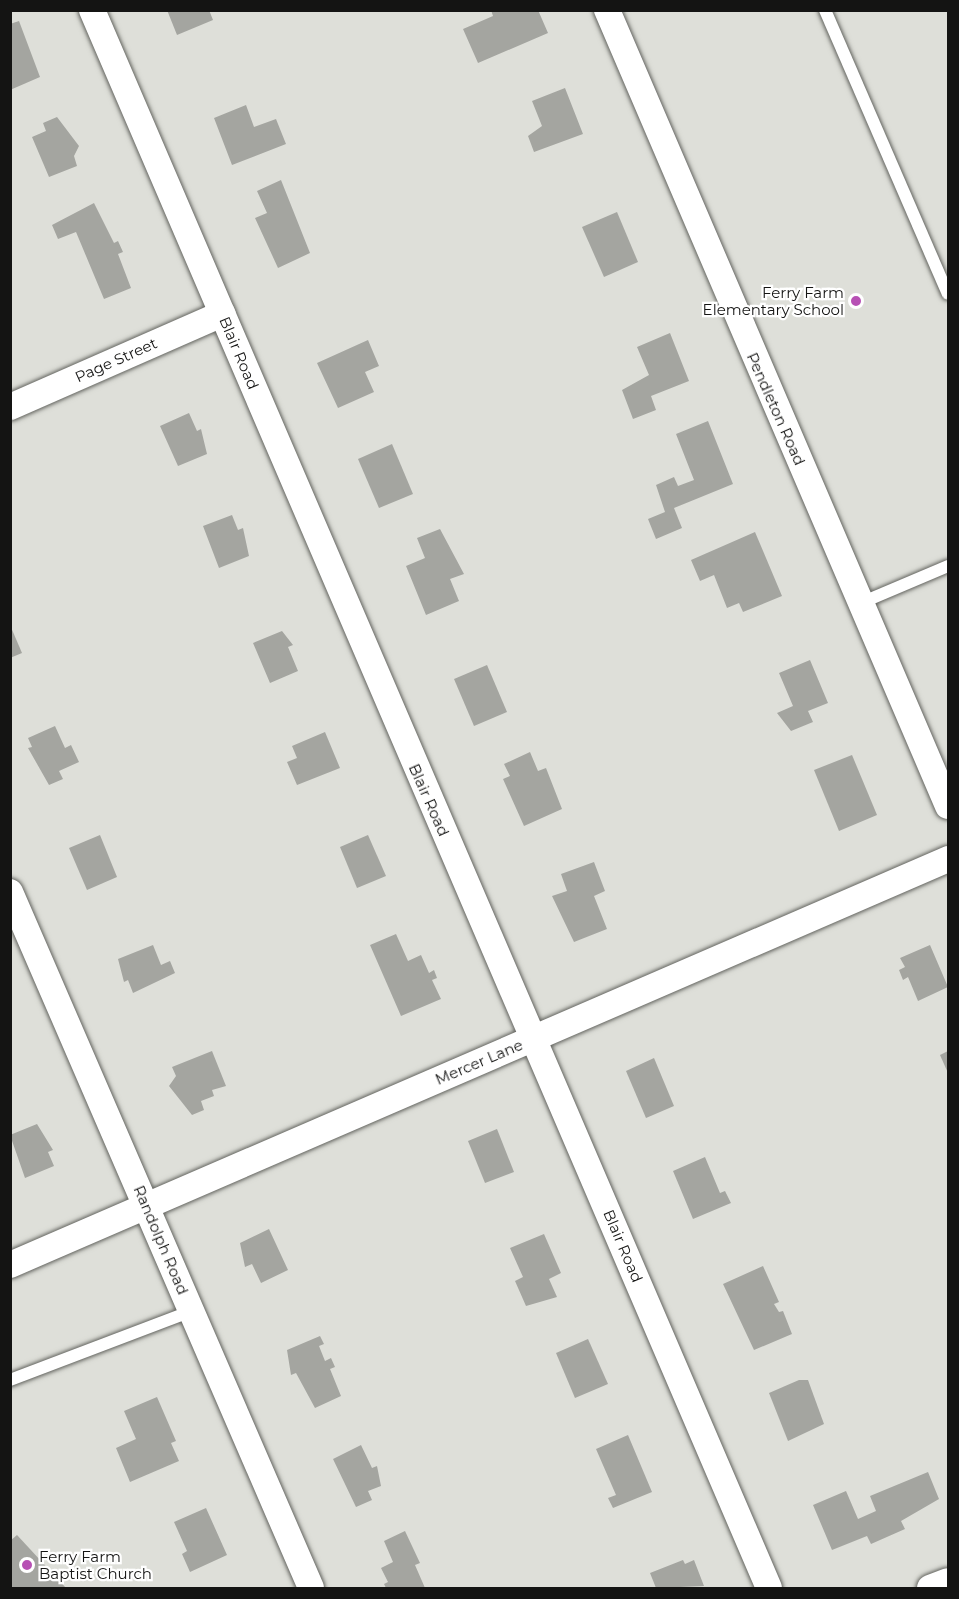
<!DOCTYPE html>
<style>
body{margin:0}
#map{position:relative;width:959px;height:1599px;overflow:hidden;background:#dedfd9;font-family:Montserrat,sans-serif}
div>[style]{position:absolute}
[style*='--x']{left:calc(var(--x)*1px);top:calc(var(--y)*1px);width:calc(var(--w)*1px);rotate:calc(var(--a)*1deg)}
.building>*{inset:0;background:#a4a5a0}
.roads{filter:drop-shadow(0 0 2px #63645f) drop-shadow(0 0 2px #63645f)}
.lane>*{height:12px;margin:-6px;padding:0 6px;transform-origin:6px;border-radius:6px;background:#fff}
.street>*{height:26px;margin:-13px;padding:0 13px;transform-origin:13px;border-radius:13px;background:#fff}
.dots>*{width:16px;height:16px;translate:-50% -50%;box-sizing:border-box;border:3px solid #fff;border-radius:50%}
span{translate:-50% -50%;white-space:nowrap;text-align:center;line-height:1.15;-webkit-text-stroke:4.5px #fff;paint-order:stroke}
.poi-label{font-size:15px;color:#141413}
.right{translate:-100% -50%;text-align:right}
.left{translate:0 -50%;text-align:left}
.street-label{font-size:15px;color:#141413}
.frame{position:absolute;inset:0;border:12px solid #141413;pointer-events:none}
</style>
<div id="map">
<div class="building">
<i style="clip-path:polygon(167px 10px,209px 10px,213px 20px,177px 35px)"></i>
<i style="clip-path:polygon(491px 10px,538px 10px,548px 33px,478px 63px,463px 29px,493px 16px)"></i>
<i style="clip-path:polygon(19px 21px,40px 77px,10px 90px,10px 24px)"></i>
<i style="clip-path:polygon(565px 88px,583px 134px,534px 152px,528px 136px,542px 126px,532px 101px)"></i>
<i style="clip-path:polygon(246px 105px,254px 127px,276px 119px,286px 144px,232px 165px,214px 118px)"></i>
<i style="clip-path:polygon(57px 117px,79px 146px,74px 156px,77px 166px,49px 177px,32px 137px,46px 131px,43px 123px)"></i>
<i style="clip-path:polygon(281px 180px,310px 253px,278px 268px,255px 218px,267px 213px,257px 191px)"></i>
<i style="clip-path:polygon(94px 203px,114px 243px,118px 241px,123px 252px,118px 254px,131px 288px,104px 299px,76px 232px,58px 239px,52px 225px)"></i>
<i style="clip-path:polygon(617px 212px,638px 262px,604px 277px,582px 227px)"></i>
<i style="clip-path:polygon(670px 333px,689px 381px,651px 396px,656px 410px,633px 419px,622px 390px,649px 375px,637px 347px)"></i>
<i style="clip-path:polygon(368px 340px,379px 366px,365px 372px,374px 392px,338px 408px,317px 363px)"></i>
<i style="clip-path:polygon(189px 413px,197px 431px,201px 429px,207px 454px,178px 466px,160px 426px)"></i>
<i style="clip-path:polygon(708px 421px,733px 484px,674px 508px,682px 528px,656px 539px,648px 519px,665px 512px,656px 485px,674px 477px,678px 486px,694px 480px,676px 434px)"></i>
<i style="clip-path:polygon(392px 444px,413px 494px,379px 508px,358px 459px)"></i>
<i style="clip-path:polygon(232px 515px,238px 530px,243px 528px,249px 556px,219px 568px,203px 526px)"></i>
<i style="clip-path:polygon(440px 529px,464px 574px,450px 579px,459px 601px,426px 615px,406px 566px,425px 558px,417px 538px)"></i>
<i style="clip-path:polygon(755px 532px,782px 596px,743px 612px,739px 603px,727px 608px,714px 575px,700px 581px,691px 560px)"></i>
<i style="clip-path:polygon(10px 625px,22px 653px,10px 658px)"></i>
<i style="clip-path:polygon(282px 631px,293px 645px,288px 647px,298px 671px,270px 683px,253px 643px)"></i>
<i style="clip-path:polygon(810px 660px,828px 703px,808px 711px,813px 722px,791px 731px,777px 713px,793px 706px,779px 673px)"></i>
<i style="clip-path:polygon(487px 665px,507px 712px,474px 726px,454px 679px)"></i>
<i style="clip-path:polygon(55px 726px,65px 748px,71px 745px,79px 762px,59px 771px,63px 779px,49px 785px,28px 748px,32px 747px,28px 738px)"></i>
<i style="clip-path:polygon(325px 732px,340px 768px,297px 785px,287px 762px,297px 758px,292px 746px)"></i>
<i style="clip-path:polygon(530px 752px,538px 771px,546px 768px,562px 809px,524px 826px,503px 779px,510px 776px,504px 764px)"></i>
<i style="clip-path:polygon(852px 755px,877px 815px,839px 831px,814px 770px)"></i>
<i style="clip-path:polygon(100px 835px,117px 877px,87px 890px,69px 848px)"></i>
<i style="clip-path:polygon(368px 835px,386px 876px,357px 888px,340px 847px)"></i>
<i style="clip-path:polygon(594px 862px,605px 891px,594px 896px,607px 929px,574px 942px,552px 896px,567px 891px,561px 874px)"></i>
<i style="clip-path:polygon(396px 934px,408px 961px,421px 955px,429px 973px,434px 970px,437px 978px,432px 980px,441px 999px,401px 1016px,370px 945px)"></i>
<i style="clip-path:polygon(153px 945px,161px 965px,170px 961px,175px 973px,133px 993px,128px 980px,124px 982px,118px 959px)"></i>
<i style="clip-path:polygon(930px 945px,948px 987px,918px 1001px,908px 977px,903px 980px,899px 970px,905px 967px,900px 958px)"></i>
<i style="clip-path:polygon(212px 1051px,226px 1086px,212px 1090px,214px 1096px,201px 1101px,204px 1110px,192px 1115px,169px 1086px,176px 1076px,172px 1067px)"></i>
<i style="clip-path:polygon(948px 1051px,948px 1073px,940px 1055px)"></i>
<i style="clip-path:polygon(654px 1058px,674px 1106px,646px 1118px,626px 1071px)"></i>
<i style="clip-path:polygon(37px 1124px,53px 1150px,48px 1152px,54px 1166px,25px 1178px,10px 1135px)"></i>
<i style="clip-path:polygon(497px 1129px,514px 1172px,485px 1183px,468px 1141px)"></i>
<i style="clip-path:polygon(705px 1157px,720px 1193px,725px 1191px,731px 1203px,693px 1219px,673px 1171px)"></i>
<i style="clip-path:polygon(269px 1229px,288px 1270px,261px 1283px,252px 1264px,245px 1267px,240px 1243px)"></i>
<i style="clip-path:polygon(544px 1234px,561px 1273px,549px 1279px,557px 1297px,526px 1306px,515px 1281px,523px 1277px,510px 1248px)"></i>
<i style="clip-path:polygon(763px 1266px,779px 1302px,774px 1304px,779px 1312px,783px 1311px,792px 1334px,754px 1350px,723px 1284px)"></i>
<i style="clip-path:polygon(320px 1336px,324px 1344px,319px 1346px,325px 1361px,331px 1358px,335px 1367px,330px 1369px,341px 1396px,315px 1408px,296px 1373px,291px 1375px,287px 1350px)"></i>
<i style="clip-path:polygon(588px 1339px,608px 1384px,575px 1398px,556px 1353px)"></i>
<i style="clip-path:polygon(799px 1380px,808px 1380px,824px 1424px,788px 1441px,769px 1393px)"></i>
<i style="clip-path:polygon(157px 1397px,176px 1441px,171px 1443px,179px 1461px,130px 1482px,116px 1448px,136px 1439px,124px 1411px)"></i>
<i style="clip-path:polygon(628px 1435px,652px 1492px,613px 1508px,608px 1498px,616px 1495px,596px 1449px)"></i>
<i style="clip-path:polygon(361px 1445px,372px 1468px,377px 1466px,381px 1486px,368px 1491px,372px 1500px,356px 1507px,333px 1459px)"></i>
<i style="clip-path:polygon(928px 1472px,939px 1499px,901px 1521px,905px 1529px,871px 1544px,867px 1536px,832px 1550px,813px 1505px,846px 1491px,858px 1519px,876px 1511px,870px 1496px)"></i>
<i style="clip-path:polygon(206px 1508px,227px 1555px,190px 1572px,182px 1554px,187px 1551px,174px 1522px)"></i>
<i style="clip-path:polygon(405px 1531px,420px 1563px,415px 1565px,425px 1588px,386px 1588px,384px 1584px,388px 1582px,381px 1568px,393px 1562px,384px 1541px)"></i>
<i style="clip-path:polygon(17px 1535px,66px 1588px,10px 1588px,10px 1541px)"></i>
<i style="clip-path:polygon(683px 1560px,685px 1564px,694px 1560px,704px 1586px,656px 1588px,650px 1573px)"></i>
</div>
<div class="roads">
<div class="lane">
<i style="--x:825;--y:10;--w:309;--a:66.6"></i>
<i style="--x:861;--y:603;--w:95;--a:-23"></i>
<i style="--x:10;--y:1380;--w:195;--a:-20.8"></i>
</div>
<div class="street">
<i style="--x:92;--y:10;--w:1717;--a:66.78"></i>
<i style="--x:607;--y:10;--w:866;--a:66.81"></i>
<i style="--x:10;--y:407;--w:232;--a:-23.7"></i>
<i style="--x:10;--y:892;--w:758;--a:66.61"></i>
<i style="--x:10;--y:1265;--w:1022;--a:-23.4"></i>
<i style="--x:930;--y:1588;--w:19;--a:-21"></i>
</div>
</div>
<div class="dots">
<i style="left:856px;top:301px;background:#b750b4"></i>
<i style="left:27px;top:1565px;background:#b750b4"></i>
</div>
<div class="poi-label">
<span class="right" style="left:844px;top:301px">Ferry Farm<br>Elementary School</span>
<span class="left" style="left:39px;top:1565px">Ferry Farm<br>Baptist Church</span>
</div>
<div class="street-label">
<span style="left:239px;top:353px;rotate:67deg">Blair Road</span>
<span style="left:116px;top:360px;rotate:-24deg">Page Street</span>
<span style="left:776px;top:409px;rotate:66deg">Pendleton Road</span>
<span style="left:429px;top:800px;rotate:66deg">Blair Road</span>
<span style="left:479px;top:1062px;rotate:-23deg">Mercer Lane</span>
<span style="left:161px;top:1240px;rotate:67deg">Randolph Road</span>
<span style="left:623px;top:1246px;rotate:67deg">Blair Road</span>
</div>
<div class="frame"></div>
</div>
